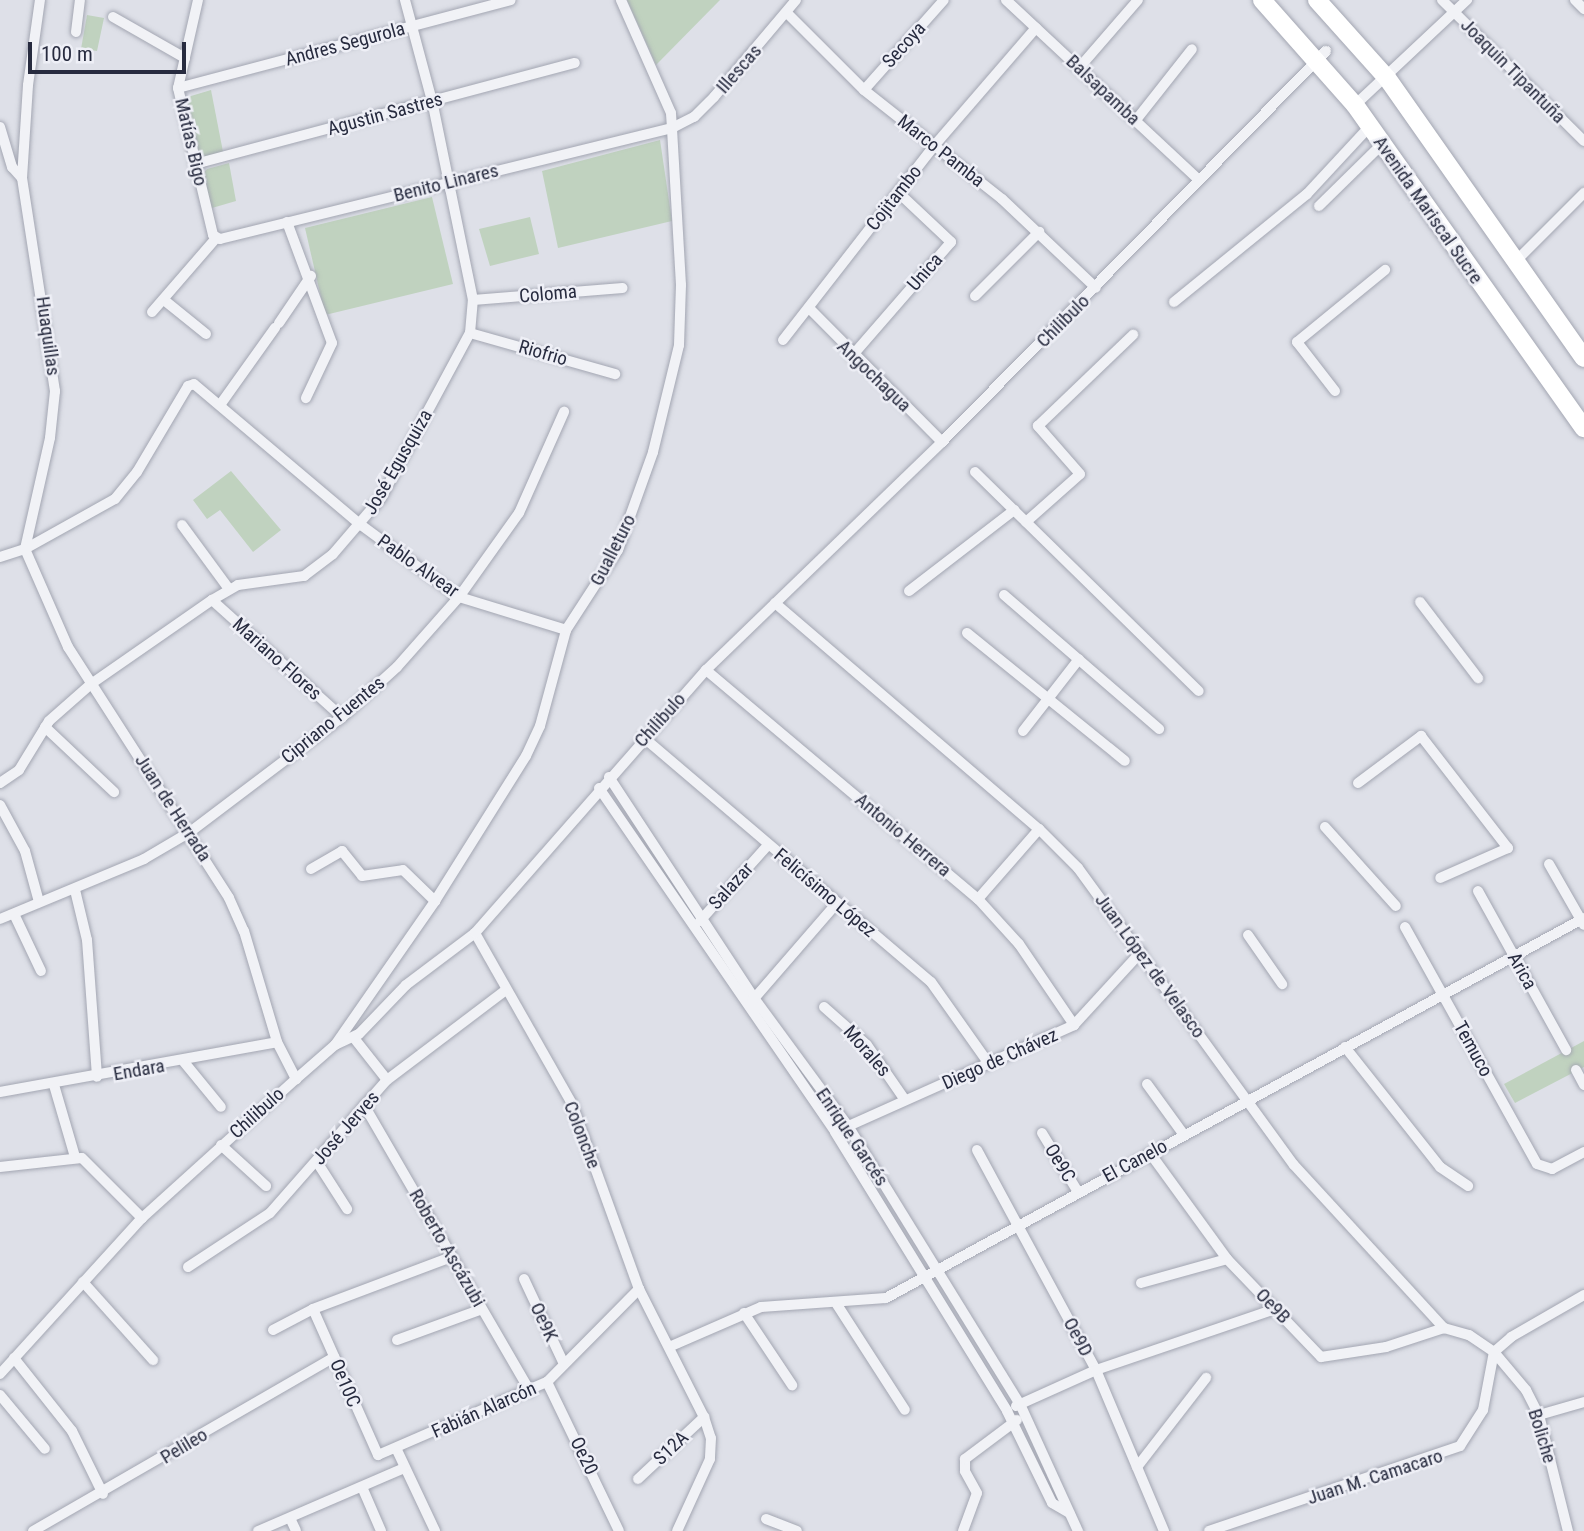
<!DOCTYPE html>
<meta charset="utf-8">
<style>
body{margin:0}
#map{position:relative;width:1584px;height:1531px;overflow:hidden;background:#dee0e8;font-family:"Roboto Condensed",sans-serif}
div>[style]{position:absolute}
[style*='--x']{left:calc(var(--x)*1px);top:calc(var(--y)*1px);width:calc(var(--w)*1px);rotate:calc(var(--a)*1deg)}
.green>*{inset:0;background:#c0d2bf}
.roads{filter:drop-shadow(0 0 2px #a3a6b2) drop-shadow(0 0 2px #a3a6b2)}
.street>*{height:10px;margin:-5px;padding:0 5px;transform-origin:5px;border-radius:5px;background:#f1f2f6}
.primary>*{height:18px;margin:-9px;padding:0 9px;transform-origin:9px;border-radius:9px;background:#fff}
span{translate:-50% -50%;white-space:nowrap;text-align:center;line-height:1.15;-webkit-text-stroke:5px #eeeff6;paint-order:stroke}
.street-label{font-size:19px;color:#272b3f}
.scale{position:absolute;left:28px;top:42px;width:158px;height:32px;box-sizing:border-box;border:4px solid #272b3f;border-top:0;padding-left:9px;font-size:21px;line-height:24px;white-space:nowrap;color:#272b3f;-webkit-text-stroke:5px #eeeff6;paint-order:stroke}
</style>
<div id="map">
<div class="green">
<i style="clip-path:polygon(627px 0,720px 0,656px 65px)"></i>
<i style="clip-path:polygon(87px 15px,104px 18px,97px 51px,81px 49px)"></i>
<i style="clip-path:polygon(211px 90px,224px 157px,194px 161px,181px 99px)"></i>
<i style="clip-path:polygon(660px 140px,672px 221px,558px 248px,542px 171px)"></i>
<i style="clip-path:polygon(229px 163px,236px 201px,212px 208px,202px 175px,207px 169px)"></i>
<i style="clip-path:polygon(432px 197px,453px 284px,325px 315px,305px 228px)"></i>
<i style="clip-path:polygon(530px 217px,539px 254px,490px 266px,479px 229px)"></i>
<i style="clip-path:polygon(231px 471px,281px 530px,253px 552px,220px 510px,207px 519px,193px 500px)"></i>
<i style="clip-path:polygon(1584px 1041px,1584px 1067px,1515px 1103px,1504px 1084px)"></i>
</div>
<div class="roads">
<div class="street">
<i style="--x:198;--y:0;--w:90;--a:102.8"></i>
<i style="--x:178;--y:88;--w:151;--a:76.6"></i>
<i style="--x:213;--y:235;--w:8;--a:30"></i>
<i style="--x:220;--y:239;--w:465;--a:-13.8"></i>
<i style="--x:672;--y:128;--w:25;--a:-27"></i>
<i style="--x:694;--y:117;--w:28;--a:-45"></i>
<i style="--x:714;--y:97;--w:127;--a:-49.8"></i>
<i style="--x:1006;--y:0;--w:264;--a:43"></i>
<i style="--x:1442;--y:0;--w:200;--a:44.8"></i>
<i style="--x:1575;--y:0;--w:13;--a:45"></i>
<i style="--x:788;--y:14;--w:107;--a:45"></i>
<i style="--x:864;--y:90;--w:176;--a:38.3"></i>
<i style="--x:1002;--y:199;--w:129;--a:43.4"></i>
<i style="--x:113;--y:17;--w:83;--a:29.7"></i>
<i style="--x:76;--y:32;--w:32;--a:-83"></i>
<i style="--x:1079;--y:68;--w:90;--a:-49.1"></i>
<i style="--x:178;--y:88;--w:344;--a:-14.8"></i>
<i style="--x:864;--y:90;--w:120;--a:-48.4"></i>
<i style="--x:1355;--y:105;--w:154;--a:-43.2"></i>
<i style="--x:1136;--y:120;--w:90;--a:-51.7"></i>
<i style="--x:0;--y:127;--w:42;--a:73.3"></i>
<i style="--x:12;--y:167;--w:15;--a:48"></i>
<i style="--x:22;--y:178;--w:216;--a:81.2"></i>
<i style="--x:55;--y:391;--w:47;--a:96.1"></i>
<i style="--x:50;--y:438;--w:114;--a:102.7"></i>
<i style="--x:195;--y:164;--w:393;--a:-14.9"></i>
<i style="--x:22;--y:178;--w:93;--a:-86.3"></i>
<i style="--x:28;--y:85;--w:86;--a:-82"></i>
<i style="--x:1319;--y:206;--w:88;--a:-44.5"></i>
<i style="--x:287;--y:222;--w:129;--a:69.6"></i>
<i style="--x:332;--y:343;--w:61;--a:115.3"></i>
<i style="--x:1517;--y:260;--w:95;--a:-45"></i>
<i style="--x:975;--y:296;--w:91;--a:-45"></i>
<i style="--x:164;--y:300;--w:54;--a:39"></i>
<i style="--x:473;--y:300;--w:150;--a:-4.6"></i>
<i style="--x:1174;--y:302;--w:171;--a:-39.1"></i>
<i style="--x:1307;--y:194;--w:93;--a:-47.2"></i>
<i style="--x:809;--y:308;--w:189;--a:45.2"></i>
<i style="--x:152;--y:312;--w:98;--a:-49.1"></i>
<i style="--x:279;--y:323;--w:57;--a:-55.8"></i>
<i style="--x:470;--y:333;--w:151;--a:15.8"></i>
<i style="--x:783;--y:340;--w:246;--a:-52.1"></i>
<i style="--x:934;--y:146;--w:156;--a:-49.2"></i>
<i style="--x:852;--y:356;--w:151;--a:-49"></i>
<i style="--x:951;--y:242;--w:71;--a:-136.7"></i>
<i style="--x:1335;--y:391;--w:62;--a:-127.8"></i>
<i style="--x:1297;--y:342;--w:114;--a:-39.3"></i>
<i style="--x:220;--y:405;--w:95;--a:-54.5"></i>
<i style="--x:975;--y:472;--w:313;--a:44.4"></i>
<i style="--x:1026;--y:522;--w:72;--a:-41.6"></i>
<i style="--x:1080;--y:474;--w:64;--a:-131.2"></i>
<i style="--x:1038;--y:426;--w:132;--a:-43.8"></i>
<i style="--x:182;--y:525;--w:79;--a:53.7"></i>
<i style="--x:25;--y:549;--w:107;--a:66.3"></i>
<i style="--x:68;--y:647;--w:298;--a:57.3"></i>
<i style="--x:229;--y:898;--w:36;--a:66"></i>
<i style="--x:244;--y:931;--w:116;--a:73.4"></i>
<i style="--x:277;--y:1042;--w:42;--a:62.8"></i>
<i style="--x:0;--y:557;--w:26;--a:-18"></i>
<i style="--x:25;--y:549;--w:103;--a:-29.1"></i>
<i style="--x:115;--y:499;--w:35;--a:-51"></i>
<i style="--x:137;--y:472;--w:100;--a:-59.3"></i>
<i style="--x:188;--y:386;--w:6;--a:-18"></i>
<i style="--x:194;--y:384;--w:219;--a:40.2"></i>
<i style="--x:361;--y:525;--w:122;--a:36.3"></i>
<i style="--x:459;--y:597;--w:112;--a:17.1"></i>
<i style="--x:909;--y:591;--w:133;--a:-37.6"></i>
<i style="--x:1004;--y:595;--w:205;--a:40.8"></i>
<i style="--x:212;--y:600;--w:175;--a:42"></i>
<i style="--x:1420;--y:602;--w:96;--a:52.7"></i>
<i style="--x:775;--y:603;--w:348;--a:40.6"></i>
<i style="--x:1039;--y:829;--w:55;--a:45"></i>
<i style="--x:1078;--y:868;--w:367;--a:54"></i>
<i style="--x:1294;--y:1165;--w:222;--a:47.4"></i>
<i style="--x:967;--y:633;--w:203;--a:39"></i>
<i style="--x:706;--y:670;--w:356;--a:40.1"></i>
<i style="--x:978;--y:899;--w:61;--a:47.7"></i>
<i style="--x:1019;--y:944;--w:98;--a:55.8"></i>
<i style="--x:45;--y:727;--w:95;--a:43.3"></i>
<i style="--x:1023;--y:731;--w:91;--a:-52.1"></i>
<i style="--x:643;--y:737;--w:378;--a:40.4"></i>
<i style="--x:931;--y:982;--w:100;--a:54.7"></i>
<i style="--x:609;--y:777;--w:264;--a:56.7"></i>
<i style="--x:754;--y:998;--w:159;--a:53.7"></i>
<i style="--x:848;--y:1126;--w:327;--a:58.3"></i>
<i style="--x:1020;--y:1404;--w:140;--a:65.5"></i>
<i style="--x:0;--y:783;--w:23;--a:-34"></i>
<i style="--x:19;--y:770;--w:57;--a:-58.5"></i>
<i style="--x:49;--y:721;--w:56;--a:-41.4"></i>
<i style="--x:91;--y:684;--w:147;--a:-34.8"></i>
<i style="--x:212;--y:600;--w:30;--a:-30"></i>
<i style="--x:238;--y:585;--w:67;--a:-7.8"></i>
<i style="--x:304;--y:576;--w:36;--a:-37"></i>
<i style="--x:333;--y:554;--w:74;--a:-49.4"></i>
<i style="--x:381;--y:498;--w:187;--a:-61.7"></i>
<i style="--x:470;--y:333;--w:33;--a:-85"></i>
<i style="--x:473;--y:300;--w:203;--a:-101.6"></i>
<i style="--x:432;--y:101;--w:105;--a:-105"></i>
<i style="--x:1358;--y:783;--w:79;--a:-36.7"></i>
<i style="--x:1421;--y:736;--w:142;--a:52.2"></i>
<i style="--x:1508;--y:848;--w:74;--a:156.2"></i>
<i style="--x:599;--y:788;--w:417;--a:55.5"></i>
<i style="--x:835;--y:1132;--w:328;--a:58.3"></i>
<i style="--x:1007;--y:1411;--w:102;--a:63.9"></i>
<i style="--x:1052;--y:1503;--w:20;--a:30"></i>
<i style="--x:0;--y:805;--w:52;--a:61.5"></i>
<i style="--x:25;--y:851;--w:53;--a:74.6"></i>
<i style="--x:1325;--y:827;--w:106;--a:48.1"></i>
<i style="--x:1549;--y:864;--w:70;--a:60.2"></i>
<i style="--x:311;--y:869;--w:36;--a:-30"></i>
<i style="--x:342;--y:851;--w:32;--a:51"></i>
<i style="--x:362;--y:876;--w:41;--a:-8.3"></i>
<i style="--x:403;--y:870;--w:45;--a:44.1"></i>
<i style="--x:75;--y:890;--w:51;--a:76.5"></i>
<i style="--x:87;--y:940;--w:137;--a:85.8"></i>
<i style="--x:1478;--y:891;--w:182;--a:61"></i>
<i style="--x:978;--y:899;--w:93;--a:-48.9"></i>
<i style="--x:14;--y:914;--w:63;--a:64.7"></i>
<i style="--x:0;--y:919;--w:156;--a:-22.6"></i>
<i style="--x:144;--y:859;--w:53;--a:-30.4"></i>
<i style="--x:190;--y:832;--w:191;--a:-37.1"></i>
<i style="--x:342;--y:717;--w:74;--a:-42.3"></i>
<i style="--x:397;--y:667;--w:94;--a:-48.5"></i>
<i style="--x:459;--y:597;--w:103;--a:-54.5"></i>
<i style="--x:519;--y:513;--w:111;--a:-66"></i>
<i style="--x:700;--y:921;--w:102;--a:-48.2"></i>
<i style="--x:1405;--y:927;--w:271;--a:60.9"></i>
<i style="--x:1537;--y:1164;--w:16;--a:18"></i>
<i style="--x:1552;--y:1169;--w:36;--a:-28"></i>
<i style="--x:475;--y:933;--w:197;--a:60.4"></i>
<i style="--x:572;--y:1104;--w:197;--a:70.1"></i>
<i style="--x:639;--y:1289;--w:144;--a:63.1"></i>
<i style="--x:704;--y:1417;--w:22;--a:72"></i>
<i style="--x:711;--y:1438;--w:21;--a:93"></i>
<i style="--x:710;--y:1459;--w:79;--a:114.6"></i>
<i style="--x:1248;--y:935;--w:60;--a:55.2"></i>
<i style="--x:752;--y:1001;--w:130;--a:-49.1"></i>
<i style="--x:824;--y:1007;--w:57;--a:41.5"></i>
<i style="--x:867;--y:1045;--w:67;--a:55.4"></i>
<i style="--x:354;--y:1038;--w:53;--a:51.8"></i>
<i style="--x:335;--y:1045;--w:175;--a:-55.2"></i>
<i style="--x:435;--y:901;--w:171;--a:-57.9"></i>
<i style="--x:526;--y:756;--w:33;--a:-65"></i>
<i style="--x:540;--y:726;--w:99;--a:-74.8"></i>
<i style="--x:566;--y:630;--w:95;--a:-57"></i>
<i style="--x:618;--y:550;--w:104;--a:-70.3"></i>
<i style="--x:653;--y:452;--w:110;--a:-76.3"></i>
<i style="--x:679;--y:345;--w:60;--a:-88.1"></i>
<i style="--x:681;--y:285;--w:157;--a:-93.3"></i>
<i style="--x:672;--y:128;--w:15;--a:-94"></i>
<i style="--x:671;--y:113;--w:124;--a:-113.9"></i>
<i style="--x:1345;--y:1047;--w:153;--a:51.6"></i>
<i style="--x:1440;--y:1167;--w:34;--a:34"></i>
<i style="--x:184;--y:1062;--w:58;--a:50.6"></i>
<i style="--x:1576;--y:1070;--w:17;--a:62"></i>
<i style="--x:1147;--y:1084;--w:63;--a:54"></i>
<i style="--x:54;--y:1085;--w:75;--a:73.7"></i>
<i style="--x:0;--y:1092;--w:281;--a:-10.2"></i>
<i style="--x:364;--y:1105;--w:331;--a:59.9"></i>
<i style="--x:844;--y:1128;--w:252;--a:-24.1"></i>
<i style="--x:1074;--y:1025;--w:99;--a:-47.5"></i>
<i style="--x:1042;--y:1133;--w:69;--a:58.6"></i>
<i style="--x:221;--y:1145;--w:61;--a:42.3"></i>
<i style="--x:977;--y:1150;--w:250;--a:61.6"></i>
<i style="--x:1096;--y:1370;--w:175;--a:67.1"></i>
<i style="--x:1150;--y:1153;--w:131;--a:54"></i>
<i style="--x:1227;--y:1259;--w:136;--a:46.2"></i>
<i style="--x:1321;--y:1357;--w:66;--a:-8.7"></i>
<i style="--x:1386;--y:1347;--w:61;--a:-18.1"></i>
<i style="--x:1444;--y:1328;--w:26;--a:16"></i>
<i style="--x:1469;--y:1335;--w:30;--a:34"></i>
<i style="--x:1494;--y:1352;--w:50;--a:49.9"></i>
<i style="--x:1526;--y:1390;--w:28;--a:63"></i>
<i style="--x:1539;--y:1415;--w:120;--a:76"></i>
<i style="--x:317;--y:1162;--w:56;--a:57.4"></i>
<i style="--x:0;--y:1167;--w:82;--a:-6.3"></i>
<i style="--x:82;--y:1158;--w:85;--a:45"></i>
<i style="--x:188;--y:1267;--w:98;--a:-33.4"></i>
<i style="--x:270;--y:1213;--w:177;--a:-48.7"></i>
<i style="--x:387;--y:1080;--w:149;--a:-37.1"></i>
<i style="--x:524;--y:1279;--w:94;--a:64.8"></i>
<i style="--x:83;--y:1282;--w:105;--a:48.1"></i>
<i style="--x:1141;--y:1283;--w:89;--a:-15.6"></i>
<i style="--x:836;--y:1303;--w:127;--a:57.2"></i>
<i style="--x:313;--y:1309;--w:160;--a:66"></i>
<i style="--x:378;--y:1455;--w:184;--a:-23.4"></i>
<i style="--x:547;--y:1382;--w:131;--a:-45.3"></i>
<i style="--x:744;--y:1313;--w:87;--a:56.3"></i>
<i style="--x:273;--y:1330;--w:45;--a:-27.7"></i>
<i style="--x:313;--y:1309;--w:147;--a:-20.6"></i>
<i style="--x:397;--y:1340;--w:90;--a:-20"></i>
<i style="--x:669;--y:1347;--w:100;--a:-23.5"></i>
<i style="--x:761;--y:1307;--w:125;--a:-4.1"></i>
<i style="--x:886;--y:1298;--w:795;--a:-28.56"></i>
<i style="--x:14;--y:1358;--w:93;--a:51.5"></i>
<i style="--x:72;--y:1431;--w:70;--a:63.8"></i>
<i style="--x:0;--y:1374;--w:211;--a:-47.7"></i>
<i style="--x:142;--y:1218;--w:207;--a:-42.1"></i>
<i style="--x:296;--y:1079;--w:52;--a:-41.1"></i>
<i style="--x:335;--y:1045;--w:26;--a:-25"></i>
<i style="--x:359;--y:1034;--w:68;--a:-46.2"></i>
<i style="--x:406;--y:985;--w:86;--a:-37"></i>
<i style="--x:475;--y:933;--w:350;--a:-48.7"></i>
<i style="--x:706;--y:670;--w:328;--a:-44"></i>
<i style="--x:942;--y:442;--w:548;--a:-45.52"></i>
<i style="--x:547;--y:1382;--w:165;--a:64.2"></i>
<i style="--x:0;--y:1395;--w:70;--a:50.2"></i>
<i style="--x:1016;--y:1406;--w:88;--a:-24.2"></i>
<i style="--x:1096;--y:1370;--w:189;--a:-18.8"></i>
<i style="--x:1539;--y:1415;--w:47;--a:-16.1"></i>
<i style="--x:396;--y:1448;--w:92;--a:64.8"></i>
<i style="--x:1137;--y:1467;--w:113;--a:-52.2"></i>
<i style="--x:638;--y:1479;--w:91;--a:-43.2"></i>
<i style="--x:362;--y:1487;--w:48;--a:66.6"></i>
<i style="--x:290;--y:1518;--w:14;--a:65"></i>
<i style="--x:766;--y:1519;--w:33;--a:21"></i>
<i style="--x:33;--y:1531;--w:348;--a:-30"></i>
<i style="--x:258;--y:1531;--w:159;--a:-23.3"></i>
<i style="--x:963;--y:1531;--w:40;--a:-69.8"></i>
<i style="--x:977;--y:1493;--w:25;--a:-119"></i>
<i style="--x:965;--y:1471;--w:12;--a:-90"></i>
<i style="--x:965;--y:1459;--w:65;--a:-36.9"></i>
<i style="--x:1209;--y:1531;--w:265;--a:-18.7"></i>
<i style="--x:1460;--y:1446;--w:43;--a:-57.4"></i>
<i style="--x:1483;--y:1410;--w:59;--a:-79.3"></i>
<i style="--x:1494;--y:1352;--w:23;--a:-41"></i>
<i style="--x:1511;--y:1337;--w:84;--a:-29.9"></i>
</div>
<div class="primary">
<i style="--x:1262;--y:0;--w:140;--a:48.5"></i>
<i style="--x:1355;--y:105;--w:396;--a:54.7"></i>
<i style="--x:1317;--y:0;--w:105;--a:48.1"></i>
<i style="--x:1387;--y:78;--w:342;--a:54.9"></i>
</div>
</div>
<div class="street-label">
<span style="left:345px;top:44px;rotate:-15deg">Andres Segurola</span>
<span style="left:904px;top:45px;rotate:-48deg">Secoya</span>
<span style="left:739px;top:69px;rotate:-49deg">Illescas</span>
<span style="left:1513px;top:71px;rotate:45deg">Joaquin Tipantuña</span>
<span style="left:1103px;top:90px;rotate:43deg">Balsapamba</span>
<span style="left:385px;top:114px;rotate:-15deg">Agustin Sastres</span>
<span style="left:191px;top:142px;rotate:77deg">Matías Bigo</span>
<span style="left:941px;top:151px;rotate:38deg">Marco Pamba</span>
<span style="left:446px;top:183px;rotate:-14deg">Benito Linares</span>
<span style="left:894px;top:198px;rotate:-52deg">Cojitambo</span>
<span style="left:1428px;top:210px;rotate:55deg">Avenida Mariscal Sucre</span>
<span style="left:925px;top:272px;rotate:-49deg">Unica</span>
<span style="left:548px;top:294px;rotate:-5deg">Coloma</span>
<span style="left:1063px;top:321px;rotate:-45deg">Chilibulo</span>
<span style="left:48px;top:336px;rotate:82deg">Huaquillas</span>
<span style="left:543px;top:353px;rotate:16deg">Riofrio</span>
<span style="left:874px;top:376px;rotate:44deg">Angochagua</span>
<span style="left:398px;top:462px;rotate:-60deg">José Egusquiza</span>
<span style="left:613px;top:550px;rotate:-63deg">Gualleturo</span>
<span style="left:418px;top:566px;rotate:35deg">Pablo Alvear</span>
<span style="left:277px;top:659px;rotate:42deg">Mariano Flores</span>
<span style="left:333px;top:720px;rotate:-39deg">Cipriano Fuentes</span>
<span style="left:660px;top:720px;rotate:-48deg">Chilibulo</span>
<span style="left:173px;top:808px;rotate:57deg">Juan de Herrada</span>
<span style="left:903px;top:835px;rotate:40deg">Antonio Herrera</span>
<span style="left:731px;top:886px;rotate:-48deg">Salazar</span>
<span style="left:825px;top:893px;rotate:40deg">Felicísimo López</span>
<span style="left:1150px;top:966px;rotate:54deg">Juan López de Velasco</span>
<span style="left:1522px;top:971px;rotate:61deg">Arica</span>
<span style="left:1473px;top:1049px;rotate:61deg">Temuco</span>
<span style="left:867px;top:1051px;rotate:49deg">Morales</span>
<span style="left:1000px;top:1059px;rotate:-24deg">Diego de Chávez</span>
<span style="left:139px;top:1070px;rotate:-10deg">Endara</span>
<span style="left:257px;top:1113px;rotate:-42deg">Chilibulo</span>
<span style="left:346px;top:1128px;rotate:-49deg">José Jerves</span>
<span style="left:582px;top:1135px;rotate:69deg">Colonche</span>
<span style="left:852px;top:1137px;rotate:56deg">Enrique Garcés</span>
<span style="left:1135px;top:1161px;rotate:-28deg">El Canelo</span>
<span style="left:1060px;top:1163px;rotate:59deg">Oe9C</span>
<span style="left:447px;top:1248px;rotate:60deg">Roberto Ascázubi</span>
<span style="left:1273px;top:1306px;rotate:46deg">Oe9B</span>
<span style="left:544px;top:1322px;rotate:65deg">Oe9K</span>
<span style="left:1078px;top:1337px;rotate:62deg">Oe9D</span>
<span style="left:345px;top:1383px;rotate:67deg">Oe10C</span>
<span style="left:484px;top:1410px;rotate:-24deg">Fabián Alarcón</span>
<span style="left:1542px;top:1436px;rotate:73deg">Boliche</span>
<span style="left:184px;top:1446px;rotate:-31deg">Pelileo</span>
<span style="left:671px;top:1448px;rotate:-43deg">S12A</span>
<span style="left:584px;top:1456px;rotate:64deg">Oe20</span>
<span style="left:1375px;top:1477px;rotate:-18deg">Juan M. Camacaro</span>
</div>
<div class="scale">100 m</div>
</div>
